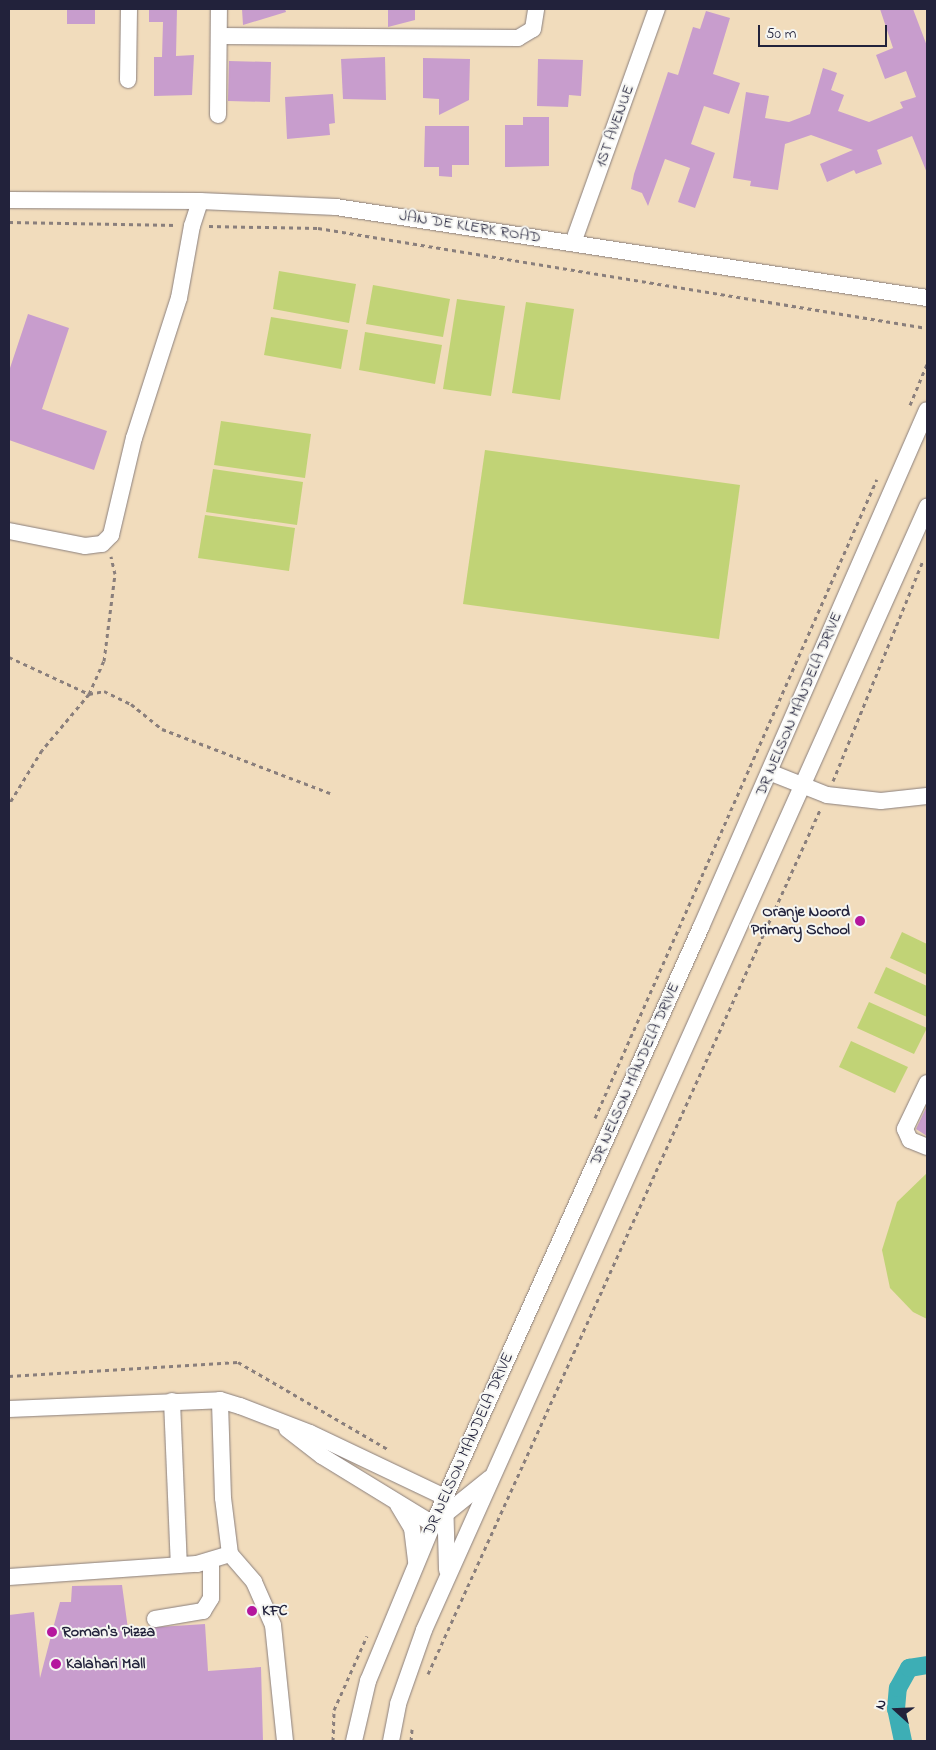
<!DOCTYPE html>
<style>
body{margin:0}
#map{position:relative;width:936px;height:1750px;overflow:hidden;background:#f1dcbc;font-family:"Indie Flower",sans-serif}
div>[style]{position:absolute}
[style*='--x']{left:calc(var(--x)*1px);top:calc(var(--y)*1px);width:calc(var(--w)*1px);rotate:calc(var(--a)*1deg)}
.green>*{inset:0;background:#c1d376}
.canal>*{height:18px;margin:-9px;padding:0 9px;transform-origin:9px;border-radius:9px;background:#3daeb5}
.building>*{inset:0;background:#c89dcd}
.path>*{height:3px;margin-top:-1.5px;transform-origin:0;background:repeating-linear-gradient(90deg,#8a7f7c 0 4px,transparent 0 8px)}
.roads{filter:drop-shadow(0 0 1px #8a7f7c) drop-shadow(0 0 1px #8a7f7c)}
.minor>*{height:16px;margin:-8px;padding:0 8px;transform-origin:8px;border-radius:8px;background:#fff}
.dots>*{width:14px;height:14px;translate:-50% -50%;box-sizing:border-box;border:2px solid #f6f6f2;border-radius:50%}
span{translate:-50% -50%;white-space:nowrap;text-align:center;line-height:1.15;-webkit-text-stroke:4px #f6f6f2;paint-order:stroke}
.street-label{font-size:16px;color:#22223b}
.poi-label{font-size:16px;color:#22223b;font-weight:700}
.right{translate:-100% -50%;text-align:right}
.left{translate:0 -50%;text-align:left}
.frame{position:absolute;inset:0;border:10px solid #22223b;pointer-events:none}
.north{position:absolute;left:871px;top:1685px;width:50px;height:50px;-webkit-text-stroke:4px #f6f6f2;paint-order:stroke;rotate:290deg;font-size:14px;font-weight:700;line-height:20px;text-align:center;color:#22223b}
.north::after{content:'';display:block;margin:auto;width:18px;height:22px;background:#22223b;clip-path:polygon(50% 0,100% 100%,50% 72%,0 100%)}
.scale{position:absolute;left:758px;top:25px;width:129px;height:22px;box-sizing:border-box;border:2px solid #22223b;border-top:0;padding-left:6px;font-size:15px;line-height:18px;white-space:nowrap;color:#22223b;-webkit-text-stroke:4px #f6f6f2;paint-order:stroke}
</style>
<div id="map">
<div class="green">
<i style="clip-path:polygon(279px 271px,356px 284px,349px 323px,273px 309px)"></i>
<i style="clip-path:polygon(373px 285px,450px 299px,443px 337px,366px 324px)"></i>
<i style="clip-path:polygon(457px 299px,505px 306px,491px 396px,443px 389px)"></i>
<i style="clip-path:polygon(526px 302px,574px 309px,560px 400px,512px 393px)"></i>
<i style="clip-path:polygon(271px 317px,348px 330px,341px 369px,264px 355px)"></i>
<i style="clip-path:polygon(365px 332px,442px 345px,435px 384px,359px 370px)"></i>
<i style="clip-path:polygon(221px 421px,311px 434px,305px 478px,214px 465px)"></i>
<i style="clip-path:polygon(485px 450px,740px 485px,719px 639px,463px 604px)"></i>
<i style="clip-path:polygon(213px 469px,303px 482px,297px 525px,206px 512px)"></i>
<i style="clip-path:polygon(205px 515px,295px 528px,289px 571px,198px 558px)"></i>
<i style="clip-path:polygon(902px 932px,927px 944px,927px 975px,890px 958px)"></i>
<i style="clip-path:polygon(886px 967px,927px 986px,927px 1017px,874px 993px)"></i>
<i style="clip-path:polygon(869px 1002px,927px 1028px,914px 1054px,857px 1028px)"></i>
<i style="clip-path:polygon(851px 1041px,908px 1067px,895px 1093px,839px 1067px)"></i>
<i style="clip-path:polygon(927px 1173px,927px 1319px,913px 1312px,890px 1288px,882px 1250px,897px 1202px)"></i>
</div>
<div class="canal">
<i style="--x:903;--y:1741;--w:33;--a:-102"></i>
<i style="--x:896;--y:1709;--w:21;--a:-85"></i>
<i style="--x:898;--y:1688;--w:23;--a:-61"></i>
<i style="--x:909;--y:1668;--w:18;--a:-9"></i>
</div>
<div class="building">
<i style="clip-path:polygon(67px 9px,95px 9px,95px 24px,67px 24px)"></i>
<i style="clip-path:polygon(149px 9px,177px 9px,176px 56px,194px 55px,192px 95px,154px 96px,154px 57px,162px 57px,163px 22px,149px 22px)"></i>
<i style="clip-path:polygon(242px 9px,285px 9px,286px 12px,243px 25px)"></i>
<i style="clip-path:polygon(388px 9px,415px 9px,415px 20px,388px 27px)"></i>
<i style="clip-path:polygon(880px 9px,913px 9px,927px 46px,927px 173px,912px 136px,877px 150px,882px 164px,856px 174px,854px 170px,827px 182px,820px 164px,853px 150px,811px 135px,785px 144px,778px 190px,750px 186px,751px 181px,733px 178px,746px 92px,769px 96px,765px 118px,789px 122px,810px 114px,823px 68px,837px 73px,831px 90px,844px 95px,838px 111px,869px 122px,903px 108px,900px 102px,916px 97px,906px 71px,885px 79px,876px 55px,893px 48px)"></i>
<i style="clip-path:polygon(706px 11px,730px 18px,713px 74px,740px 83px,729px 114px,704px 106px,691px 144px,715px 153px,695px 208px,678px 202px,690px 168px,665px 159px,648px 206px,642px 193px,631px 189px,634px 174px,668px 72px,678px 75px,693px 27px,700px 29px)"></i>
<i style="clip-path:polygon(385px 57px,386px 100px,343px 99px,341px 59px)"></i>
<i style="clip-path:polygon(423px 58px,470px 59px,469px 100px,439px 115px,439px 99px,423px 98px)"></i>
<i style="clip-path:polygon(538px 59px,583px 60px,581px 96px,569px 95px,568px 107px,537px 106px)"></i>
<i style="clip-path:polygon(229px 61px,271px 62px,270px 102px,228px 101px)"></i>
<i style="clip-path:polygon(333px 94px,335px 123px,329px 124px,330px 135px,287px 139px,285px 97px)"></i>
<i style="clip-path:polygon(523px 117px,549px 117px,549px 166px,505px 167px,505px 125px,523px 125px)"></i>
<i style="clip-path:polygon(425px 126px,469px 126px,469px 165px,452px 165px,452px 177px,439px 176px,439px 167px,424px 167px)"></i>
<i style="clip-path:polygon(28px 314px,69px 328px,42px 409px,107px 431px,94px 470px,9px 440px,9px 371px)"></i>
<i style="clip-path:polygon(927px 1106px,927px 1136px,916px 1129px)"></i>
<i style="clip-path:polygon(122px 1585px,128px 1629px,205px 1624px,208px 1671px,261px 1667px,263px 1741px,9px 1741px,9px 1615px,34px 1612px,40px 1678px,60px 1602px,71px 1602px,72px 1586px)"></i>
</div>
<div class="path">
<i style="--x:9;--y:222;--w:168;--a:1"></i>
<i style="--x:209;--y:226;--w:109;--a:1.1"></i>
<i style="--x:318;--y:228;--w:617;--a:9.32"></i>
<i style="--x:910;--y:405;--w:44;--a:-67.5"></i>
<i style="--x:9;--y:657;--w:88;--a:24.8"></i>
<i style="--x:89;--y:694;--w:73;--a:130"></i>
<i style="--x:42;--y:750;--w:63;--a:121.4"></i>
<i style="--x:89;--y:694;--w:15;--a:-11"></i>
<i style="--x:104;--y:691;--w:30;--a:26"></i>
<i style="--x:131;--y:704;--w:40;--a:39"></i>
<i style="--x:162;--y:729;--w:180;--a:20.9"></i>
<i style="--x:89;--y:694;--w:36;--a:-66"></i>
<i style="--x:104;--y:661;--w:88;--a:-82.8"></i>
<i style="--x:115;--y:574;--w:18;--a:-103"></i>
<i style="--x:833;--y:781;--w:239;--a:-67.8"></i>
<i style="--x:595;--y:1118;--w:698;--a:-66.19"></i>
<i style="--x:9;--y:1376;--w:229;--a:-3.5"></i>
<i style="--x:238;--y:1362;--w:175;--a:30.2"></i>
<i style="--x:428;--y:1674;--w:949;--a:-65.6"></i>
<i style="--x:333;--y:1741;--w:31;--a:-88"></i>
<i style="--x:334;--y:1710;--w:81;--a:-66"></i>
<i style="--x:411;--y:1741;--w:12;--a:-85"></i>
</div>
<div class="roads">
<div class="minor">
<i style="--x:219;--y:36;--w:299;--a:0.4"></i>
<i style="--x:518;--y:38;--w:17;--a:-31"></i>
<i style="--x:533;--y:29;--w:20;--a:-81"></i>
<i style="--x:128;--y:80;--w:71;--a:-89.2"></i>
<i style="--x:218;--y:115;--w:106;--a:-89.5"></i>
<i style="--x:9;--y:200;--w:191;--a:0.3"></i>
<i style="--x:200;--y:201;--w:136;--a:2.5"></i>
<i style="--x:336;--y:207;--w:598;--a:8.75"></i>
<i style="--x:573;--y:243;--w:249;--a:-70.3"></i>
<i style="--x:9;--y:531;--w:77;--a:11.2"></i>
<i style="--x:85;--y:546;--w:17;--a:-7"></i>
<i style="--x:102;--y:544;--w:13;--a:-45"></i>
<i style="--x:111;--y:535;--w:100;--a:-76.7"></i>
<i style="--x:134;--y:438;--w:147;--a:-72.2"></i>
<i style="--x:179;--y:298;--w:73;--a:-79.8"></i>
<i style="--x:192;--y:226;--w:26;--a:-72"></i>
<i style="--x:769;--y:772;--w:62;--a:21.6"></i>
<i style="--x:827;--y:795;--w:54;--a:6.3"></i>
<i style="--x:881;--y:801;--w:46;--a:-6.2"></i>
<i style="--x:927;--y:1083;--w:51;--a:115.6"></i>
<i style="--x:905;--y:1129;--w:12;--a:66"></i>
<i style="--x:910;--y:1140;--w:18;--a:22"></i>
<i style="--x:172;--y:1401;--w:164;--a:87.6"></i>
<i style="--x:9;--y:1409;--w:211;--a:-2.4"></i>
<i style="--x:220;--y:1400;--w:21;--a:17"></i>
<i style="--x:240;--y:1406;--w:75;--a:21.1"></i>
<i style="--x:310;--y:1433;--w:149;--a:25.4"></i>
<i style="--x:445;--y:1497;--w:73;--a:88.4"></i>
<i style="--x:287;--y:1429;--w:44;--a:37.6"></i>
<i style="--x:322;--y:1456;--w:130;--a:31.5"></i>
<i style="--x:433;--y:1524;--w:73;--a:-38.9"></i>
<i style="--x:398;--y:1505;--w:27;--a:59"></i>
<i style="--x:412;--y:1528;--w:34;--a:83"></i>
<i style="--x:230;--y:1554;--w:37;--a:49"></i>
<i style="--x:254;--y:1582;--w:47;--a:66.2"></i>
<i style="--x:273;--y:1625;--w:117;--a:84.1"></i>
<i style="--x:9;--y:1577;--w:188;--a:-4"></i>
<i style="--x:197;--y:1564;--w:34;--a:-17"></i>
<i style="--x:230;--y:1554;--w:56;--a:-97.1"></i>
<i style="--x:223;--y:1498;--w:98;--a:-91.8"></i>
<i style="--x:155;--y:1619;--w:49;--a:-9.5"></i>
<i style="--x:203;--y:1611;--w:15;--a:-58"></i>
<i style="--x:211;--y:1598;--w:37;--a:-90"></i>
<i style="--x:354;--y:1741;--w:62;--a:-76.9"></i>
<i style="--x:368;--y:1681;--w:170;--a:-67.5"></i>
<i style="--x:433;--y:1524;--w:654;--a:-65.82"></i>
<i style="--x:701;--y:927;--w:564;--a:-66.39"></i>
<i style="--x:391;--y:1741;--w:38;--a:-79"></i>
<i style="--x:398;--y:1704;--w:78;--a:-70.6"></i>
<i style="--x:424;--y:1630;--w:1231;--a:-65.87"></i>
</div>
</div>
<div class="dots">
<i style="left:860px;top:921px;background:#b5179e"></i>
<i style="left:252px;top:1611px;background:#b5179e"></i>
<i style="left:52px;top:1632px;background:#b5179e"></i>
<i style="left:56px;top:1664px;background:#b5179e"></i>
</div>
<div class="street-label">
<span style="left:615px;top:126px;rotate:-70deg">1ST AVENUE</span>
<span style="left:470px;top:227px;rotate:9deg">JAN DE KLERK ROAD</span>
<span style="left:799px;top:704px;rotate:-67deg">DR NELSON MANDELA DRIVE</span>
<span style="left:635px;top:1074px;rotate:-66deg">DR NELSON MANDELA DRIVE</span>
<span style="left:469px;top:1444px;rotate:-66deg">DR NELSON MANDELA DRIVE</span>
</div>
<div class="poi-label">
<span class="right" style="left:850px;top:921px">Oranje Noord<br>Primary School</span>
<span class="left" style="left:262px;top:1611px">KFC</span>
<span class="left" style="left:62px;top:1632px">Roman's Pizza</span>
<span class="left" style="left:66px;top:1664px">Kalahari Mall</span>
</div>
<div class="frame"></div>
<div class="north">N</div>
<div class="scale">50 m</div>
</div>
